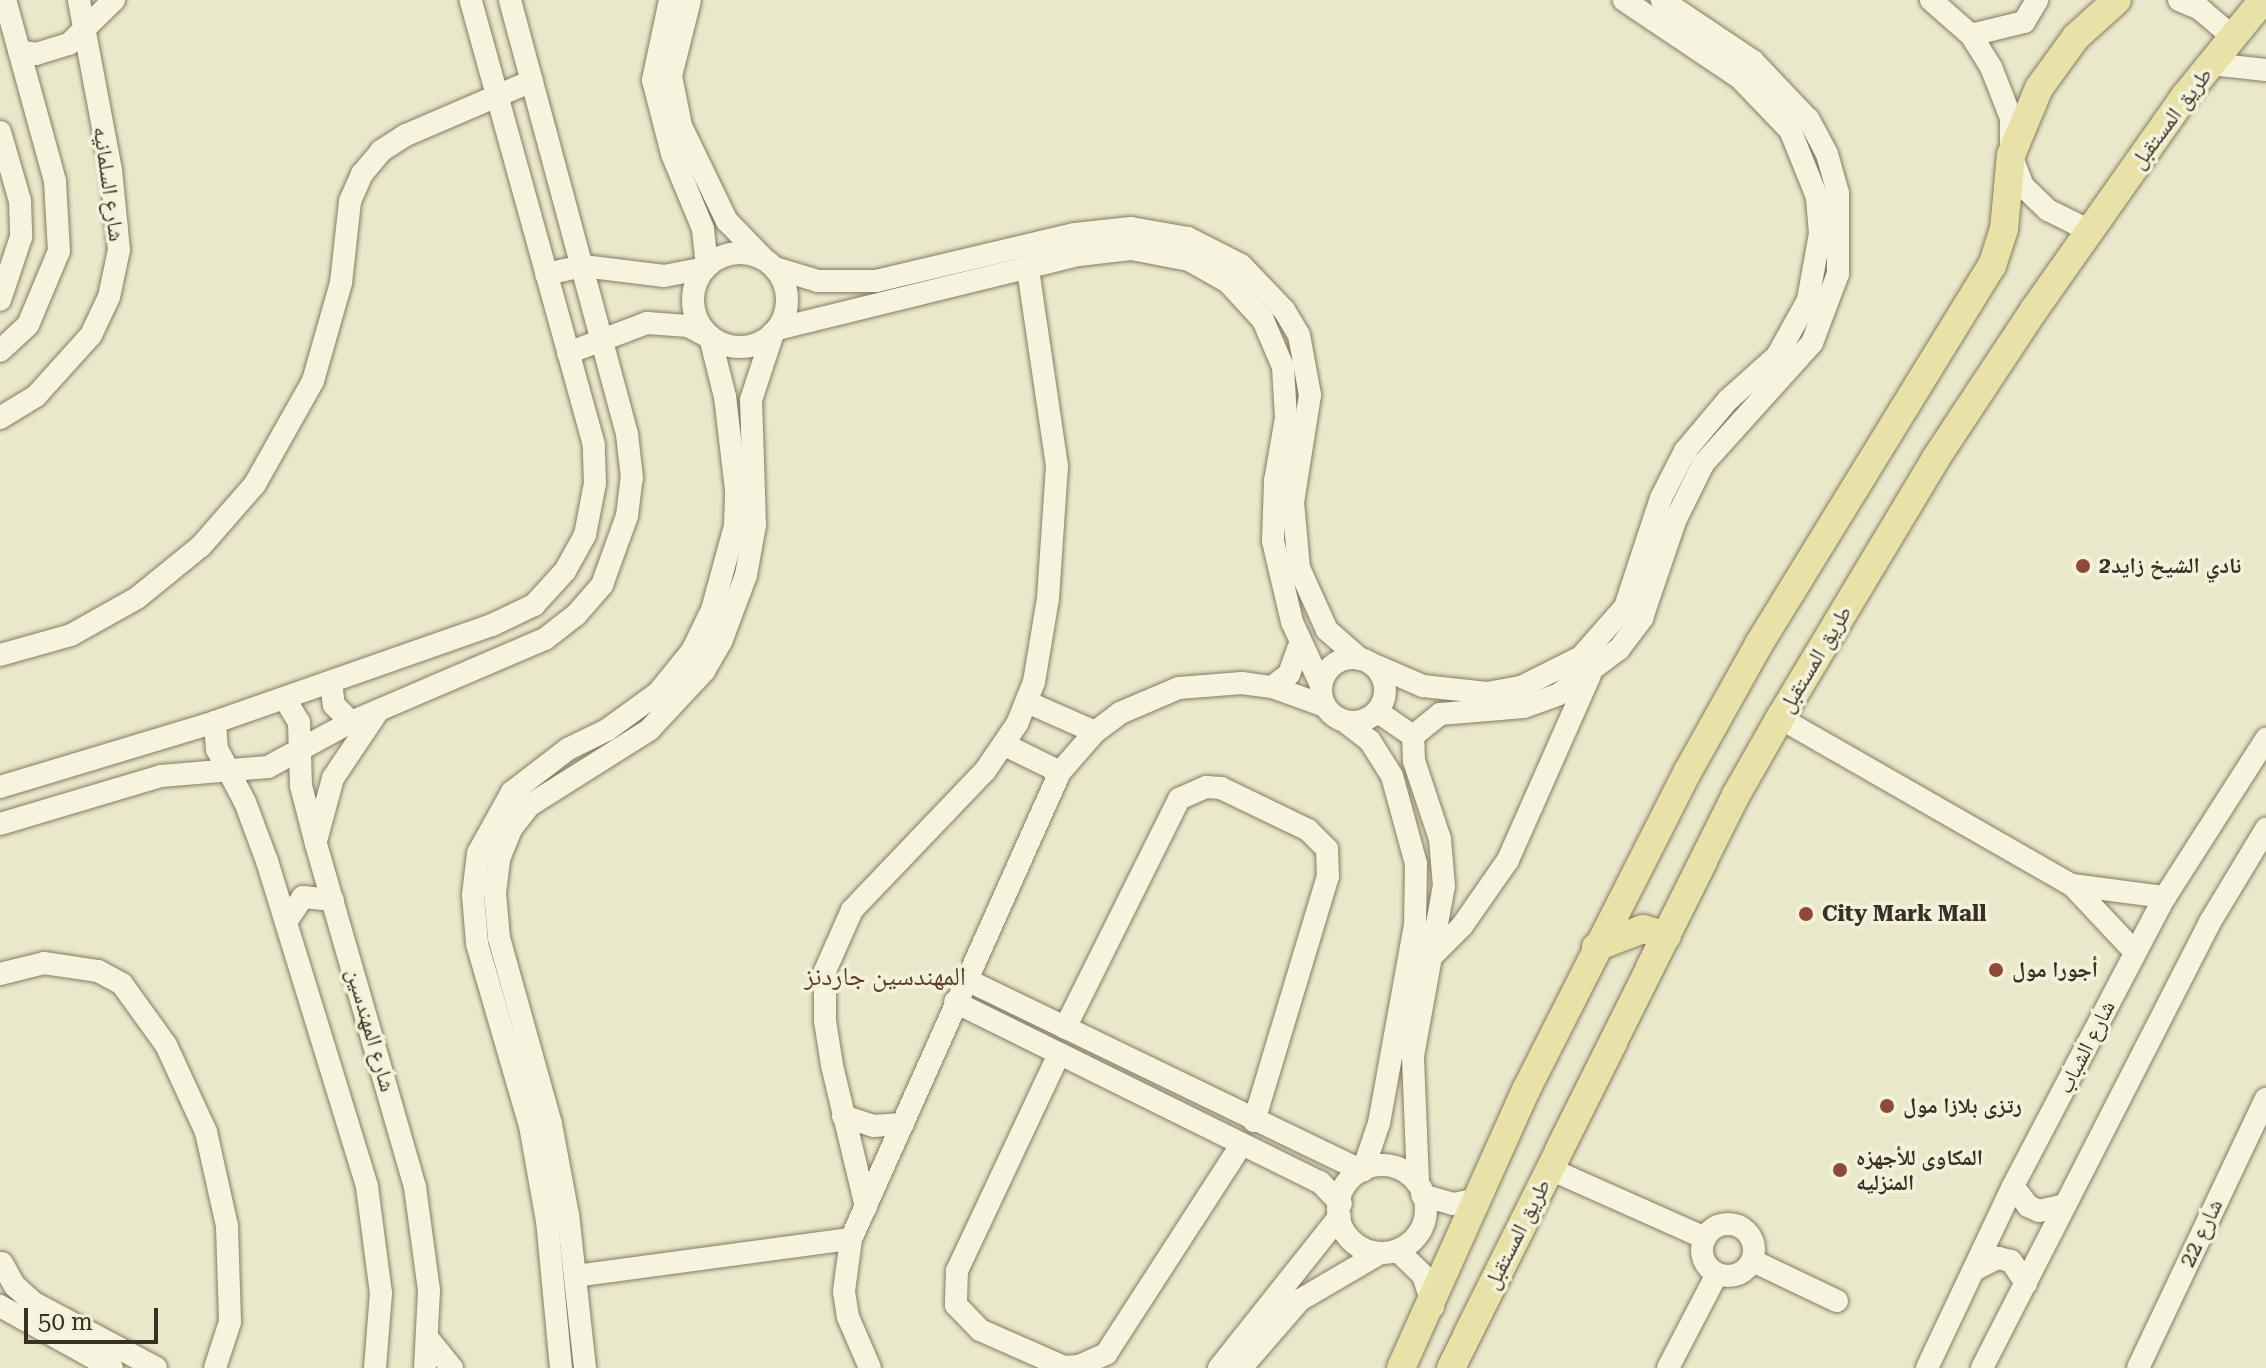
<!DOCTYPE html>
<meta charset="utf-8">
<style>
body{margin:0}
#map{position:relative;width:2266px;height:1368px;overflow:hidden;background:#eae8cb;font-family:"Roboto Serif","Noto Naskh Arabic",serif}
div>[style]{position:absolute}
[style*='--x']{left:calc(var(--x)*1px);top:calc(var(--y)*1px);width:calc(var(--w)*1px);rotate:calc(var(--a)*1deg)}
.roads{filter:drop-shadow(0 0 2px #867c61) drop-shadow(0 0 2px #867c61)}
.minor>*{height:22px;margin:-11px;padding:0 11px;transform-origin:11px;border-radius:11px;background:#f6f4de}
.minor>.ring{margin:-11px;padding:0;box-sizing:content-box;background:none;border:22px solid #f6f4de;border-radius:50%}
.major>*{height:28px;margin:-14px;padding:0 14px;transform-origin:14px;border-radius:14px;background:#e8e2a8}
.dots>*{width:22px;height:22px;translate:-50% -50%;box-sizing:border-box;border:4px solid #f3f1da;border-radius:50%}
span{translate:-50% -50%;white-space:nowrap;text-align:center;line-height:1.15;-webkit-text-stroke:7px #f3f1da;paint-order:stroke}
.street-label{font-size:22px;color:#383123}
.poi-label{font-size:22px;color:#383123;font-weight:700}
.left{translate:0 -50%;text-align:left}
.quarter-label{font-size:26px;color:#603e27}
.scale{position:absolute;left:24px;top:1308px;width:134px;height:36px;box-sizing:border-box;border:4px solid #383123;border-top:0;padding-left:10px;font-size:24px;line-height:28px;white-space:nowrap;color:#383123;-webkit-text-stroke:6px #f3f1da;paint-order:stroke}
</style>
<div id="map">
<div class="roads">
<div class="minor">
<i style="--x:670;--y:0;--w:82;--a:102"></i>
<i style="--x:653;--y:80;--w:76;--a:75.6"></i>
<i style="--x:672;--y:154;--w:81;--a:67.5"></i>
<i style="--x:703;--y:229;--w:37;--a:84"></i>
<i style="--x:690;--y:0;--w:78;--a:104"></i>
<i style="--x:671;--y:76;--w:51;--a:78.7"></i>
<i style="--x:681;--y:126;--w:106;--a:64.2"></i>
<i style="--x:727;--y:221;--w:50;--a:45.8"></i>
<i style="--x:1931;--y:0;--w:53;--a:41.2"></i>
<i style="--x:1971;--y:35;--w:38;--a:58"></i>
<i style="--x:1991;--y:67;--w:55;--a:68.6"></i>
<i style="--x:2011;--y:118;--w:37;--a:90"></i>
<i style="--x:2011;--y:155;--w:33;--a:69"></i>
<i style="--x:2023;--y:186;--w:35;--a:44"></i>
<i style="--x:2048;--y:210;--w:45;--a:26.6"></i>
<i style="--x:2179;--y:0;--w:23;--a:23"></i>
<i style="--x:2200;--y:9;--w:43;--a:40.3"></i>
<i style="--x:1971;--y:35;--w:55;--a:-13.8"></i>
<i style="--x:2024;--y:22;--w:26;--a:-59"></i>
<i style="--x:19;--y:51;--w:17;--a:10"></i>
<i style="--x:36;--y:54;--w:34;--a:-17"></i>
<i style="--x:69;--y:44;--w:63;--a:-44.4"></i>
<i style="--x:2211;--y:64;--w:55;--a:6.2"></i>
<i style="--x:0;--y:132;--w:72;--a:73.8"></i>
<i style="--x:20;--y:201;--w:36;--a:88"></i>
<i style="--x:21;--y:237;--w:66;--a:108.4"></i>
<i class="ring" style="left:693px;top:253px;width:72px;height:72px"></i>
<i style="--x:775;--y:268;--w:45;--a:16.8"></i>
<i style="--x:818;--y:281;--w:58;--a:0"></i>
<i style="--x:876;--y:281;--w:204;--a:-13.3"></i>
<i style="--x:1075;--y:234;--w:56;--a:-6.1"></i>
<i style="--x:1131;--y:228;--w:58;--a:10"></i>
<i style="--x:1188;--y:238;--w:59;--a:27"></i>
<i style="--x:1241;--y:265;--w:62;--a:46.3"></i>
<i style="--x:1284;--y:310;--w:29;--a:59"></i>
<i style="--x:1299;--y:335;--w:61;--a:79.6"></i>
<i style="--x:1310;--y:395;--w:108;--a:99"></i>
<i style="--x:1293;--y:502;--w:66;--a:84.8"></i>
<i style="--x:1299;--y:568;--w:68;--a:65.7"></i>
<i style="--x:1327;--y:630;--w:44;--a:41.3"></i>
<i style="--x:546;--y:274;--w:38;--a:-12"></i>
<i style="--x:583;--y:266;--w:82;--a:7"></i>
<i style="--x:664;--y:276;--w:42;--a:-11"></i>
<i style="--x:777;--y:329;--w:311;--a:-13.8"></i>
<i style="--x:1079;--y:255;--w:52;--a:-6.6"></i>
<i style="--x:1131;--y:249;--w:59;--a:10.7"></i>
<i style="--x:1189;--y:260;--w:45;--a:29.4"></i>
<i style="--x:1228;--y:282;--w:52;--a:47.4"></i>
<i style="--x:1263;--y:320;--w:51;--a:66.9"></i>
<i style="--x:1283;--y:367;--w:51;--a:86.6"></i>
<i style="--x:1286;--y:418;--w:64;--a:99.9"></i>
<i style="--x:1275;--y:481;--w:60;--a:91.9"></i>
<i style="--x:1273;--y:541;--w:83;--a:76.8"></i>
<i style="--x:1292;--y:622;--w:69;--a:65.3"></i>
<i style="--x:0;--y:351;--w:38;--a:-43"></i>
<i style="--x:28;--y:325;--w:80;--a:-67.3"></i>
<i style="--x:59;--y:251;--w:70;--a:-93.3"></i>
<i style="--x:55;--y:181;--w:188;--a:-105.4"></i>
<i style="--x:568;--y:353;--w:85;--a:-20.8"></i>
<i style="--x:647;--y:323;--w:41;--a:4.2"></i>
<i style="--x:688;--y:326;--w:21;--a:28"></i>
<i style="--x:0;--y:418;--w:42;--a:-31.4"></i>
<i style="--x:36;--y:396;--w:82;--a:-48"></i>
<i style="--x:91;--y:335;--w:42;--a:-64.7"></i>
<i style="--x:109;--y:297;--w:48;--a:-78"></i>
<i style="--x:119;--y:250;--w:80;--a:-95.7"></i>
<i style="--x:111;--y:170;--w:173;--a:-100.7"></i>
<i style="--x:0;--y:655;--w:74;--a:-15.7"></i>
<i style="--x:71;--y:635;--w:76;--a:-29.3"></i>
<i style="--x:137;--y:598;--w:82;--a:-39.1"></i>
<i style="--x:201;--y:546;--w:82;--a:-48.9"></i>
<i style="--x:255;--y:484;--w:118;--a:-60.6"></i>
<i style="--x:313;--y:381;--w:102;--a:-74.1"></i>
<i style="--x:341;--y:283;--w:82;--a:-83.7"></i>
<i style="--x:350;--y:201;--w:30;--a:-66"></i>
<i style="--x:362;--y:174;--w:30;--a:-50"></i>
<i style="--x:381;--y:151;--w:30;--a:-33"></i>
<i style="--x:406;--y:135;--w:137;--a:-23.2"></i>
<i class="ring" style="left:1321px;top:658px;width:42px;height:42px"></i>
<i style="--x:1370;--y:663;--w:58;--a:23.5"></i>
<i style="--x:1423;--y:686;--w:64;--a:6.2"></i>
<i style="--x:1487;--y:693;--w:35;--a:-10"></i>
<i style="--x:1521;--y:687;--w:67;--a:-26.6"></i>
<i style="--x:1581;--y:657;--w:67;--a:-48.7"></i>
<i style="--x:1625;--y:607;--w:115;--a:-71.7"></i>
<i style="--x:1661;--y:498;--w:53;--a:-62.9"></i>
<i style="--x:1685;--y:451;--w:67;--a:-49.9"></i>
<i style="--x:1728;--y:400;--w:66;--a:-41.9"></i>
<i style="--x:1777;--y:356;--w:64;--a:-61"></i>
<i style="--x:1808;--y:300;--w:68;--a:-79.8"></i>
<i style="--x:1820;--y:233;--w:36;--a:-95"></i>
<i style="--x:1817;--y:197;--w:72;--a:-111.9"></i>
<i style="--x:1790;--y:130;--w:72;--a:-133.9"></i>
<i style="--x:1740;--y:78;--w:140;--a:-146.1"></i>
<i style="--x:331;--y:682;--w:23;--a:83"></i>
<i style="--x:334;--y:705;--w:24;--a:45"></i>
<i style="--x:1272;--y:687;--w:21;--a:-37"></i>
<i style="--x:1289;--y:674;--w:33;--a:-70"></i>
<i style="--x:285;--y:699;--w:27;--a:59"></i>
<i style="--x:299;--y:722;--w:64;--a:88.2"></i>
<i style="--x:301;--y:786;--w:60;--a:75.5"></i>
<i style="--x:316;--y:844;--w:357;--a:73.9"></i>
<i style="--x:415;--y:1187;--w:104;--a:82.3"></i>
<i style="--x:429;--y:1290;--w:78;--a:92.9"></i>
<i style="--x:1027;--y:702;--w:74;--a:23.8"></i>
<i style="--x:1378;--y:712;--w:42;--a:34.4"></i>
<i style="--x:1780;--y:718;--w:336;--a:29.8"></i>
<i style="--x:2072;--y:885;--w:92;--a:46.8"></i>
<i style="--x:215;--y:722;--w:27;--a:86"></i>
<i style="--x:217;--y:749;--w:60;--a:62.2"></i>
<i style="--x:245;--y:802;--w:63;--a:69.6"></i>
<i style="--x:267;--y:861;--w:341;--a:72.9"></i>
<i style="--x:367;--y:1187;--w:107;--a:82.5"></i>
<i style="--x:381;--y:1293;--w:75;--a:94.6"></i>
<i style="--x:1347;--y:723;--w:29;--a:38"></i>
<i style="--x:1370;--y:741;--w:41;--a:57.8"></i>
<i style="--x:1392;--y:776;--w:91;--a:74.7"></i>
<i style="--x:1416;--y:864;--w:61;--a:90.9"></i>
<i style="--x:1415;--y:925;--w:201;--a:100.3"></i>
<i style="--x:1379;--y:1123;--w:50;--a:108.8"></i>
<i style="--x:1005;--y:745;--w:61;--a:26.1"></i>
<i style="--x:0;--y:787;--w:225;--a:-16.8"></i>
<i style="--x:215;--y:722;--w:293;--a:-19.3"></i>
<i style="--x:492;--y:625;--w:47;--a:-25.5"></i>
<i style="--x:534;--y:605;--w:46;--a:-47.6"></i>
<i style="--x:565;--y:571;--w:41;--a:-60.9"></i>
<i style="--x:585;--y:535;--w:53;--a:-79.1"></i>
<i style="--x:595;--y:483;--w:38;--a:-92"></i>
<i style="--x:594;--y:445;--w:462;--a:-105.5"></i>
<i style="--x:0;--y:824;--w:168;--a:-16.6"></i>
<i style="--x:161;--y:776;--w:107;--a:-4.8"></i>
<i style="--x:268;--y:767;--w:94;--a:-28.5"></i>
<i style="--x:351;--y:722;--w:211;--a:-23.2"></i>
<i style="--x:545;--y:639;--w:39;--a:-38"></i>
<i style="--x:576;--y:615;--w:40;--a:-49"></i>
<i style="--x:602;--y:585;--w:73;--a:-70.1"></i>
<i style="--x:627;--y:516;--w:38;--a:-83"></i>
<i style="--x:632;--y:478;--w:44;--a:-96.5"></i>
<i style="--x:627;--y:434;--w:449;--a:-105.1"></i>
<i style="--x:317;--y:837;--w:61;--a:-74.8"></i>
<i style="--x:333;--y:778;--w:81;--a:-56.1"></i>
<i style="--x:2072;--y:885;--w:94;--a:7.4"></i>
<i style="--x:286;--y:922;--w:30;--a:-56"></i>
<i style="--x:303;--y:897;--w:30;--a:6"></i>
<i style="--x:1434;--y:954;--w:40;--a:-45"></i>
<i style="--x:1462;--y:926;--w:80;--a:-55.1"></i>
<i style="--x:1508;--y:860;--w:202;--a:-66.1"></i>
<i style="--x:0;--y:974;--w:45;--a:-14"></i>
<i style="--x:44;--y:963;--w:55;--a:8.4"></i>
<i style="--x:98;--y:971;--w:27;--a:28"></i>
<i style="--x:122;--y:984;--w:75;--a:54.2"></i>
<i style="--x:166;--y:1045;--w:96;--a:65.3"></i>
<i style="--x:206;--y:1132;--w:96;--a:77.4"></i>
<i style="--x:227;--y:1226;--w:96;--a:88.2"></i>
<i style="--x:230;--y:1322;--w:48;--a:108.1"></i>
<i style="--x:965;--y:979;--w:441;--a:25.8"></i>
<i style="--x:955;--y:1002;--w:407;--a:26.3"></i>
<i style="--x:1320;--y:1182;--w:30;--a:46"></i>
<i style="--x:1065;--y:1028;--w:256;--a:-63.5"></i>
<i style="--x:1179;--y:799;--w:30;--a:-24"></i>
<i style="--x:1206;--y:787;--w:15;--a:4"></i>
<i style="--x:1221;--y:788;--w:97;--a:25.8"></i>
<i style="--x:1308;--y:830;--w:27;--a:45"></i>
<i style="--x:1327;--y:849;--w:27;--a:88"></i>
<i style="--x:1328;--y:876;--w:256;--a:106.8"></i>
<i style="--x:1059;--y:1054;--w:240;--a:115.2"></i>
<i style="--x:957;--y:1271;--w:34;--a:92"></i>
<i style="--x:956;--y:1305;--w:35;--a:46"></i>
<i style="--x:980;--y:1330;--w:92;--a:23.8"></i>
<i style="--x:1064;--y:1367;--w:15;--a:-4"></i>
<i style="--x:1079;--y:1366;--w:30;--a:-24"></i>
<i style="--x:1106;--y:1354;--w:250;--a:-57.1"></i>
<i style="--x:843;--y:1116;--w:32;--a:18"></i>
<i style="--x:873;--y:1126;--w:30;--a:-4"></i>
<i class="ring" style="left:1338px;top:1165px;width:66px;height:66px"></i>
<i style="--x:1550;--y:1169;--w:170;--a:24"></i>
<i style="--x:1418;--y:1182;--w:126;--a:-92.3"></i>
<i style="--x:1413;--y:1056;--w:173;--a:-79.7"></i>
<i style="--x:1444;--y:886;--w:47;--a:-94.9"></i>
<i style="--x:1440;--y:839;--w:82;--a:-108.4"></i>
<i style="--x:1414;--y:761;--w:25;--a:-92"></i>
<i style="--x:1413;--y:736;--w:35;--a:-39"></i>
<i style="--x:1440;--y:714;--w:84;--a:-4.8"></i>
<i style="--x:1524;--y:707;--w:37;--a:-20"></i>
<i style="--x:1559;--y:694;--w:75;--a:-36.9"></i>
<i style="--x:1619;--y:649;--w:39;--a:-53"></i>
<i style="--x:1642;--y:618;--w:102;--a:-71.2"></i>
<i style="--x:1675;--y:521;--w:64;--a:-63.8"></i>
<i style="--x:1703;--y:464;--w:163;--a:-48"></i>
<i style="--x:1812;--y:343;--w:74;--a:-69.4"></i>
<i style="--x:1838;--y:274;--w:81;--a:-90"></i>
<i style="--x:1838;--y:193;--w:41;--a:-105.8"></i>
<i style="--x:1827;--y:154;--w:40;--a:-118"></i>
<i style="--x:1808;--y:119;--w:80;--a:-133.5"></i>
<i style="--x:1753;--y:61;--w:110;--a:-146.2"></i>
<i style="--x:2013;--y:1186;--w:25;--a:53"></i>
<i style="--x:2028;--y:1206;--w:12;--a:24"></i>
<i style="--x:2039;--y:1211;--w:27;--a:-13"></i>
<i style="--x:1422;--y:1195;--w:32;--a:16"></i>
<i style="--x:1453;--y:1204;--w:26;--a:-11"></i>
<i style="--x:866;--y:1207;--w:146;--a:-103.5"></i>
<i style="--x:832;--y:1065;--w:45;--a:-99"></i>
<i style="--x:825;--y:1021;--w:50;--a:-90"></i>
<i style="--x:825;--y:971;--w:67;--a:-66.1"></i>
<i style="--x:852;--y:910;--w:192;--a:-46.3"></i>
<i style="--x:985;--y:771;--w:57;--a:-55.8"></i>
<i style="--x:1017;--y:724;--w:45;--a:-68"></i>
<i style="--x:1034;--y:682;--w:85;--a:-80.5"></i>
<i style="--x:1048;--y:598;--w:132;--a:-86.1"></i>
<i style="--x:1057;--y:466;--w:199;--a:-98.4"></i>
<i class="ring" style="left:1702px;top:1224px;width:30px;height:30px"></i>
<i style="--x:1397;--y:1250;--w:36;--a:44"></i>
<i style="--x:1423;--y:1275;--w:33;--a:72"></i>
<i style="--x:1753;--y:1261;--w:93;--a:25.5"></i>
<i style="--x:2;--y:1263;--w:26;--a:61"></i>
<i style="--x:15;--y:1286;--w:25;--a:42"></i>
<i style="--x:34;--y:1303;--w:138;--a:28"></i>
<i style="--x:1974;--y:1270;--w:27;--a:-27"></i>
<i style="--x:1998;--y:1258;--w:13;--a:13"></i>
<i style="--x:2011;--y:1261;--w:27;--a:56"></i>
<i style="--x:576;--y:1276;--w:277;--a:-7.7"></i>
<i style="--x:0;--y:1306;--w:128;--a:29"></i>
<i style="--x:430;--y:1341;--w:35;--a:51"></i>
<i style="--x:561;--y:1368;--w:148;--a:-95.4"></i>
<i style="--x:547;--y:1221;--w:97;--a:-100.1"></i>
<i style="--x:530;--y:1126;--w:191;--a:-106.2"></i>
<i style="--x:477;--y:943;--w:48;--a:-94.8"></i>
<i style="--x:473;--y:895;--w:42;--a:-83.2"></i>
<i style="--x:478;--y:853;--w:70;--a:-60.9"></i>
<i style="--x:512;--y:792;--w:71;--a:-37.5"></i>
<i style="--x:568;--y:749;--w:43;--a:-26"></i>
<i style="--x:607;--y:730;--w:63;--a:-36"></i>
<i style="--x:658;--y:693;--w:54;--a:-51"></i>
<i style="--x:692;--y:651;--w:46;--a:-64"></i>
<i style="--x:712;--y:610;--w:87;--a:-74.7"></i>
<i style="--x:735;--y:526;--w:36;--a:-88"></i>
<i style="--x:736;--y:490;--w:94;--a:-96.7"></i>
<i style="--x:725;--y:397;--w:62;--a:-104"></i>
<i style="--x:585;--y:1368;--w:154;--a:-96.3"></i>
<i style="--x:568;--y:1215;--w:93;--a:-100.6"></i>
<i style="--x:551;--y:1124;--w:193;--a:-105.6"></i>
<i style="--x:499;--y:938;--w:45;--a:-95.1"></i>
<i style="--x:495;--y:893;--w:34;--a:-83"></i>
<i style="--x:499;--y:859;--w:32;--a:-68"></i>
<i style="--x:511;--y:829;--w:31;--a:-52"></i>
<i style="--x:530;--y:805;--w:141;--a:-32.2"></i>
<i style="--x:649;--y:730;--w:81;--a:-47"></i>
<i style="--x:704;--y:671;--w:34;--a:-60"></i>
<i style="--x:721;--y:642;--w:72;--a:-69.5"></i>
<i style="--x:746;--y:575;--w:51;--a:-79.8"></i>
<i style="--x:755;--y:525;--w:125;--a:-91.8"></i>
<i style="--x:751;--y:400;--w:71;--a:-71.8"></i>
<i style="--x:870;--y:1368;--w:56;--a:-113.3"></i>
<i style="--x:848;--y:1317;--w:26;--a:-99"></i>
<i style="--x:844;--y:1291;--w:52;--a:-82.3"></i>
<i style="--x:851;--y:1239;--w:512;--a:-65.89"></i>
<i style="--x:1060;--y:772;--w:53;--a:-48.8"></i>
<i style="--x:1095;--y:732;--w:31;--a:-37"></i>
<i style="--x:1120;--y:713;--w:64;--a:-23"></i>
<i style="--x:1179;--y:688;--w:63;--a:-4.5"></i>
<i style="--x:1242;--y:683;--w:30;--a:8"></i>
<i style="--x:1272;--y:687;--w:56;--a:19.7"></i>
<i style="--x:1219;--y:1368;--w:194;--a:-51.5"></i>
<i style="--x:1241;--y:1368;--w:90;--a:-49.1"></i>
<i style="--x:1300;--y:1300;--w:89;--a:-30.3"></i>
<i style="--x:1668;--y:1368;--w:106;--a:-62.5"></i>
<i style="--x:1927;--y:1368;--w:201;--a:-64.7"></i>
<i style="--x:2013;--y:1186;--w:327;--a:-62.3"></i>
<i style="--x:2165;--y:897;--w:188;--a:-57.4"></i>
<i style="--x:1982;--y:1368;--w:501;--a:-62.92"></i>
<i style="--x:2210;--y:922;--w:109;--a:-58.9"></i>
<i style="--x:2138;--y:1368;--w:298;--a:-64.6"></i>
</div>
<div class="major">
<i style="--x:1596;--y:947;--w:50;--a:-21"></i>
<i style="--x:1643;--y:929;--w:25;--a:16"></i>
<i style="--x:1401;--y:1368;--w:305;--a:-65.8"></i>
<i style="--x:1526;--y:1090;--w:358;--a:-63.1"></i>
<i style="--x:1688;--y:771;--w:145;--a:-60.8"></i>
<i style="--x:1759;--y:644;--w:444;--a:-58.4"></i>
<i style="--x:1992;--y:266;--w:39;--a:-72"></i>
<i style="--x:2004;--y:229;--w:74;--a:-84.6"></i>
<i style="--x:2011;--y:155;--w:73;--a:-67.3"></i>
<i style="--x:2039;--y:88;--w:63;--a:-54"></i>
<i style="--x:2076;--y:37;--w:55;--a:-42.1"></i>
<i style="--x:1451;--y:1368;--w:640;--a:-63.56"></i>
<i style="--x:1736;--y:795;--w:89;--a:-60.3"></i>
<i style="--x:1780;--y:718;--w:303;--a:-59"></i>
<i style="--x:1936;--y:458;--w:178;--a:-56.5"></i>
<i style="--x:2034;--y:310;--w:262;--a:-54.8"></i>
<i style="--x:2185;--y:96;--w:124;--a:-50.9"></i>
</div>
</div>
<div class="dots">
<i style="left:2083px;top:566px;background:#8e4937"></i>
<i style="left:1806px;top:914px;background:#8e4937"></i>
<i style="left:1996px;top:970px;background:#8e4937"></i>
<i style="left:1887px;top:1106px;background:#8e4937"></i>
<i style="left:1840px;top:1170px;background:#8e4937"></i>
</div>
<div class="street-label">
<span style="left:2171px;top:118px;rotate:-53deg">طريق المستقبل</span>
<span style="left:109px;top:184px;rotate:82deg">شارع السلمانيه</span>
<span style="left:1815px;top:659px;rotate:-59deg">طريق المستقبل</span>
<span style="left:371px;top:1030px;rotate:74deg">شارع المهندسين</span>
<span style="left:2086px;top:1047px;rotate:-63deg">شارع الشباب</span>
<span style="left:2201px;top:1233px;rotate:-65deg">شارع 22</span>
<span style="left:1517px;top:1234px;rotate:-63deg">طريق المستقبل</span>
</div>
<div class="poi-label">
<span class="left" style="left:2099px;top:566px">نادي الشيخ زايد2</span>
<span class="left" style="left:1822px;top:914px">City Mark Mall</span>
<span class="left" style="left:2012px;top:970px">أجورا مول</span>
<span class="left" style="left:1903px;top:1106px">رتزى بلازا مول</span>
<span class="left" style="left:1856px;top:1170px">المكاوى للأجهزه<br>المنزليه</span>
</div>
<div class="quarter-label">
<span style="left:885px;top:977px">المهندسين جاردنز</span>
</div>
<div class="scale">50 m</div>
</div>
